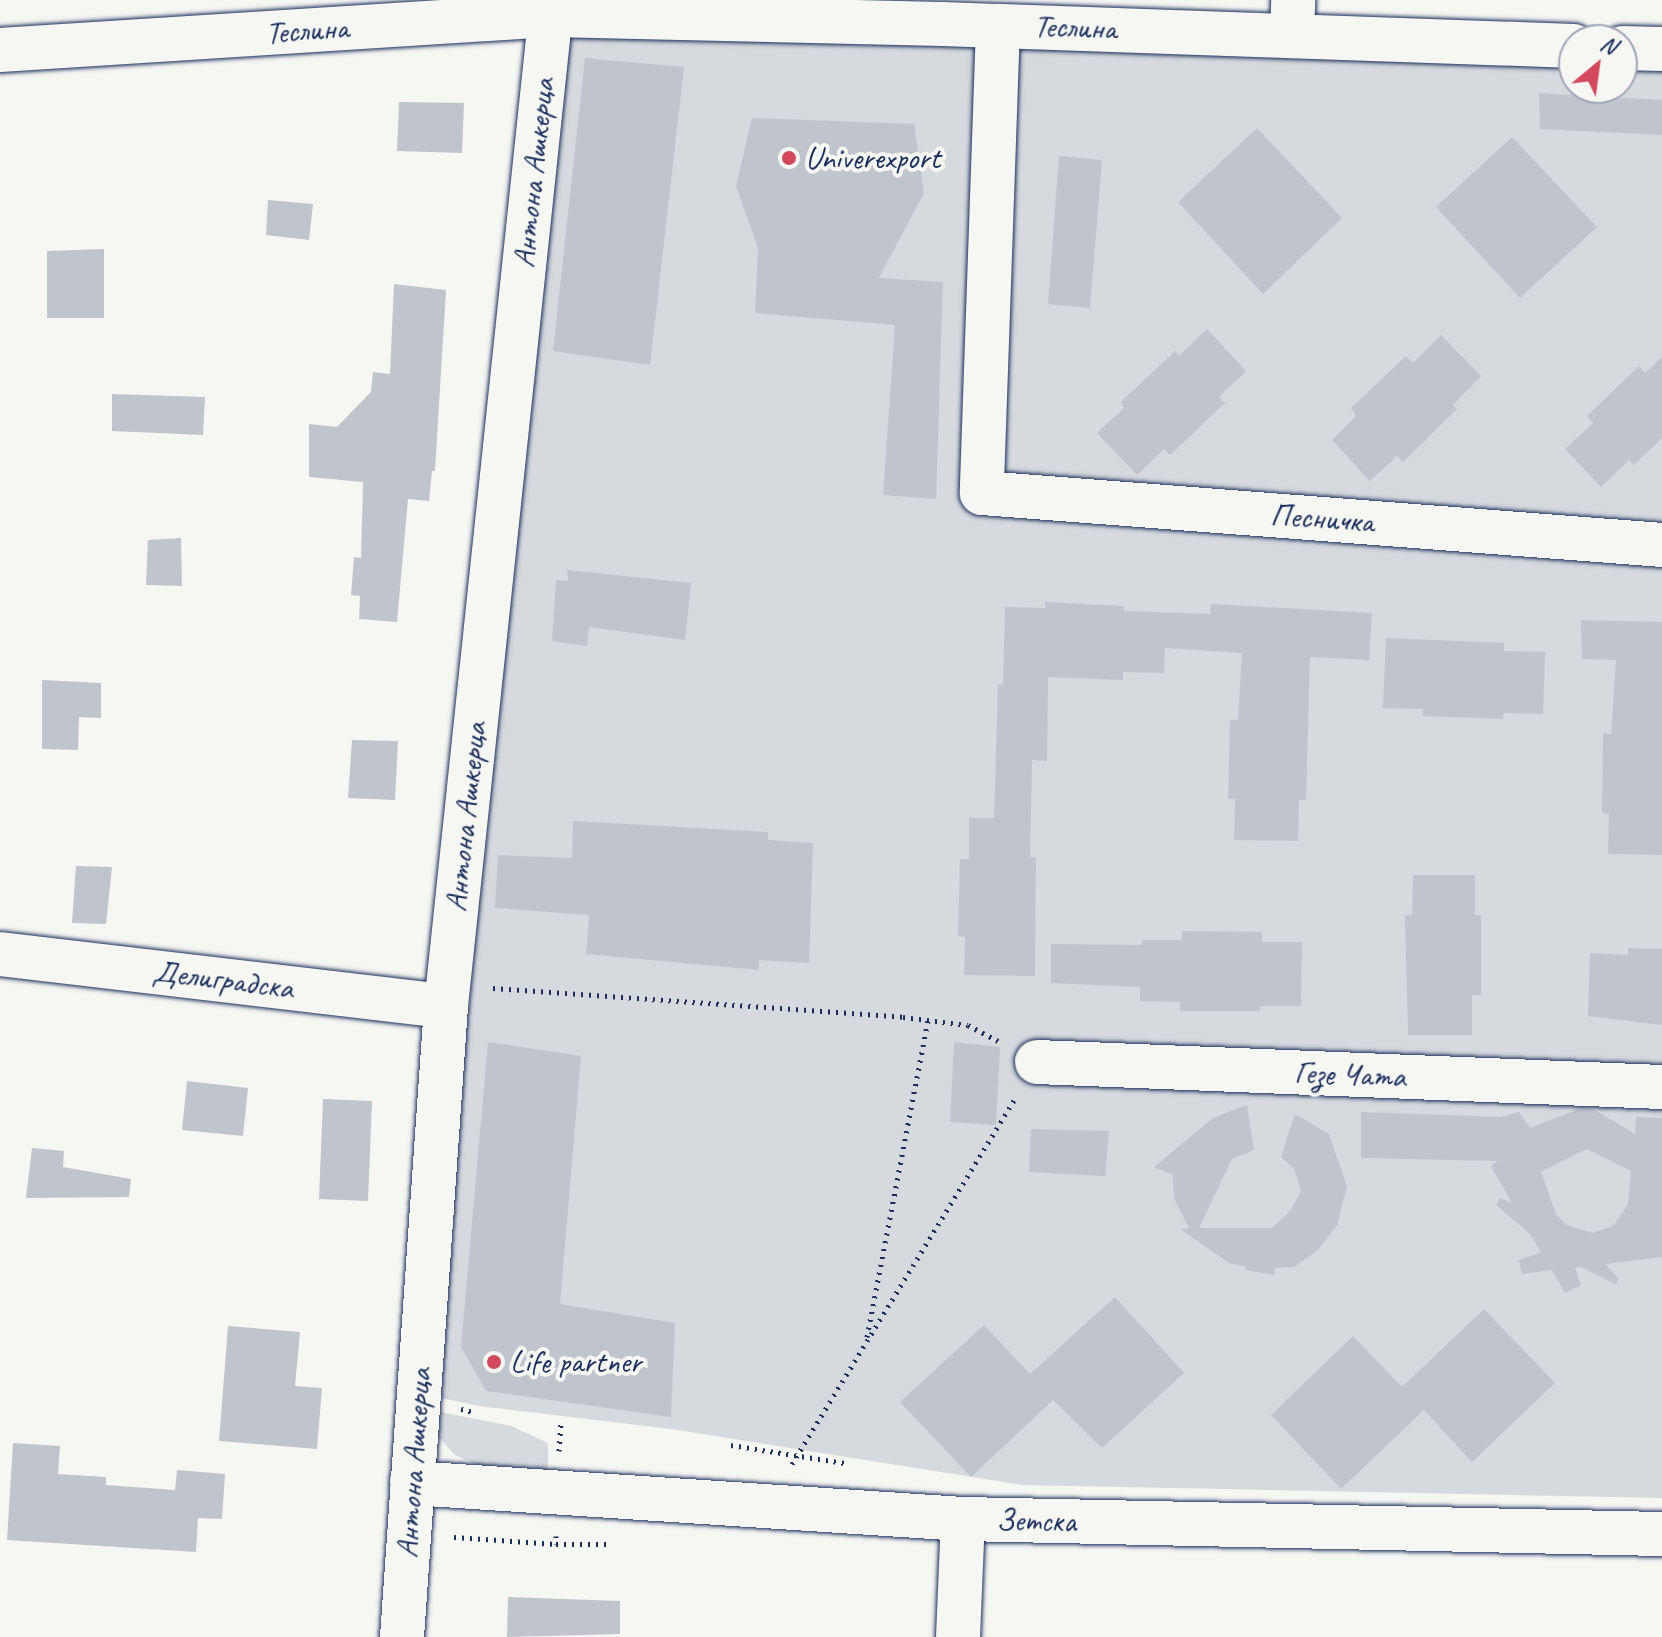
<!DOCTYPE html>
<meta charset="utf-8">
<style>
body{margin:0}
#map{position:relative;width:1662px;height:1637px;overflow:hidden;background:#f6f6f2;font-family:Caveat,sans-serif}
div>[style]{position:absolute}
[style*='--x']{left:calc(var(--x)*1px);top:calc(var(--y)*1px);width:calc(var(--w)*1px);rotate:calc(var(--a)*1deg)}
.green>*{inset:0;background:#d6d9dd}
.building>*{inset:0;background:#c0c4cd}
.path>*{height:5px;margin-top:-2.5px;transform-origin:0;background:repeating-linear-gradient(90deg,#1b2f5e 0 2px,transparent 0 8px)}
.roads{filter:drop-shadow(0 0 2px #1b2f5e) drop-shadow(0 0 2px #1b2f5e)}
.street>*{height:44px;margin:-22px;padding:0 22px;transform-origin:22px;border-radius:22px;background:#f6f6f2}
.secondary>*{height:44px;margin:-22px;padding:0 22px;transform-origin:22px;border-radius:22px;background:#f6f6f2}
.dots>*{width:22px;height:22px;translate:-50% -50%;box-sizing:border-box;border:4px solid #f6f6f2;border-radius:50%}
span{translate:-50% -50%;white-space:nowrap;text-align:center;line-height:1.15;-webkit-text-stroke:8px #f6f6f2;paint-order:stroke}
.street-label{font-size:32px;color:#1b2f5e}
.poi-label{font-size:32px;color:#1b2f5e}
.left{translate:0 -50%;text-align:left}
.north{position:absolute;left:1558px;top:24px;width:80px;height:80px;box-sizing:border-box;background:#f6f6f2;border:2px solid #9ea6b7;border-radius:50%;rotate:29deg;font-size:22px;font-weight:700;line-height:32px;text-align:center;color:#1b2f5e}
.north::after{content:'';display:block;margin:auto;width:28px;height:36px;background:#d1495b;clip-path:polygon(50% 0,100% 100%,50% 72%,0 100%)}
</style>
<div id="map">
<div class="green">
<i style="clip-path:polygon(557px 24px,1574px 55px,1574px 88px,1622px 88px,1622px 56px,1662px 58px,1662px 1498px,1023px 1485px,671px 1429px,479px 1406px,427px 1395px)"></i>
<i style="clip-path:polygon(440px 1412px,511px 1426px,548px 1443px,548px 1475px,500px 1475px,455px 1455px,435px 1433px)"></i>
</div>
<div class="building">
<i style="clip-path:polygon(585px 58px,684px 67px,650px 365px,553px 351px)"></i>
<i style="clip-path:polygon(1539px 93px,1662px 100px,1662px 135px,1540px 129px)"></i>
<i style="clip-path:polygon(399px 102px,464px 103px,462px 153px,397px 151px)"></i>
<i style="clip-path:polygon(752px 118px,914px 124px,924px 193px,879px 278px,943px 282px,936px 499px,883px 495px,895px 325px,755px 313px,758px 248px,736px 186px)"></i>
<i style="clip-path:polygon(1257px 128px,1342px 218px,1263px 294px,1178px 202px)"></i>
<i style="clip-path:polygon(1512px 137px,1597px 227px,1520px 298px,1436px 207px)"></i>
<i style="clip-path:polygon(1059px 156px,1102px 160px,1090px 308px,1048px 304px)"></i>
<i style="clip-path:polygon(268px 200px,313px 204px,309px 240px,266px 235px)"></i>
<i style="clip-path:polygon(104px 249px,104px 318px,47px 318px,47px 251px)"></i>
<i style="clip-path:polygon(394px 284px,446px 290px,435px 471px,432px 471px,429px 501px,408px 499px,397px 622px,359px 619px,360px 596px,351px 595px,354px 557px,361px 558px,363px 482px,309px 477px,309px 424px,337px 427px,371px 392px,373px 372px,390px 374px)"></i>
<i style="clip-path:polygon(1207px 329px,1246px 371px,1219px 397px,1225px 403px,1170px 455px,1164px 449px,1137px 475px,1097px 433px,1124px 408px,1121px 402px,1175px 351px,1179px 356px)"></i>
<i style="clip-path:polygon(1441px 335px,1481px 376px,1453px 405px,1457px 409px,1403px 462px,1397px 456px,1370px 481px,1332px 440px,1356px 416px,1351px 408px,1406px 356px,1413px 363px)"></i>
<i style="clip-path:polygon(1662px 357px,1662px 438px,1634px 465px,1629px 460px,1601px 487px,1565px 449px,1593px 423px,1587px 416px,1639px 366px,1645px 373px)"></i>
<i style="clip-path:polygon(112px 394px,205px 397px,203px 435px,112px 431px)"></i>
<i style="clip-path:polygon(181px 538px,182px 586px,146px 585px,148px 540px)"></i>
<i style="clip-path:polygon(567px 570px,691px 583px,685px 640px,589px 627px,587px 646px,552px 641px,556px 580px,568px 581px)"></i>
<i style="clip-path:polygon(1045px 602px,1124px 606px,1124px 611px,1210px 614px,1211px 604px,1372px 613px,1369px 660px,1310px 657px,1306px 800px,1299px 800px,1298px 841px,1234px 840px,1235px 799px,1228px 799px,1230px 720px,1238px 720px,1242px 653px,1165px 648px,1164px 673px,1123px 672px,1123px 680px,1048px 677px,1047px 761px,1032px 760px,1030px 857px,1036px 858px,1035px 976px,964px 975px,965px 937px,958px 936px,960px 859px,969px 859px,969px 818px,994px 818px,998px 684px,1003px 685px,1005px 607px,1045px 608px)"></i>
<i style="clip-path:polygon(1581px 620px,1662px 622px,1662px 855px,1608px 854px,1609px 814px,1602px 813px,1603px 733px,1611px 734px,1616px 660px,1582px 659px)"></i>
<i style="clip-path:polygon(1386px 638px,1504px 643px,1504px 651px,1545px 652px,1543px 714px,1504px 713px,1503px 719px,1423px 716px,1423px 709px,1383px 708px)"></i>
<i style="clip-path:polygon(42px 680px,101px 683px,101px 718px,79px 717px,78px 750px,42px 749px)"></i>
<i style="clip-path:polygon(352px 740px,398px 741px,395px 800px,348px 798px)"></i>
<i style="clip-path:polygon(573px 821px,768px 832px,768px 840px,813px 843px,809px 963px,759px 960px,759px 970px,586px 954px,589px 915px,495px 908px,498px 855px,572px 858px)"></i>
<i style="clip-path:polygon(76px 866px,112px 867px,106px 924px,72px 923px)"></i>
<i style="clip-path:polygon(1413px 875px,1475px 875px,1475px 915px,1481px 915px,1481px 995px,1472px 995px,1472px 1035px,1408px 1035px,1405px 915px,1412px 915px)"></i>
<i style="clip-path:polygon(1182px 931px,1262px 932px,1262px 942px,1302px 942px,1301px 1006px,1260px 1006px,1260px 1011px,1180px 1011px,1180px 1002px,1140px 1001px,1140px 987px,1051px 983px,1051px 944px,1142px 945px,1142px 940px,1182px 940px)"></i>
<i style="clip-path:polygon(1628px 948px,1662px 949px,1662px 1025px,1588px 1016px,1590px 953px,1628px 955px)"></i>
<i style="clip-path:polygon(488px 1042px,581px 1056px,560px 1304px,675px 1323px,671px 1417px,486px 1391px,461px 1347px)"></i>
<i style="clip-path:polygon(954px 1042px,1000px 1047px,996px 1125px,950px 1122px)"></i>
<i style="clip-path:polygon(187px 1081px,248px 1088px,243px 1136px,182px 1130px)"></i>
<i style="clip-path:polygon(323px 1099px,372px 1101px,368px 1201px,319px 1199px)"></i>
<i style="clip-path:polygon(1247px 1105px,1254px 1150px,1232px 1159px,1199px 1228px,1272px 1228px,1291px 1210px,1301px 1190px,1294px 1169px,1281px 1157px,1295px 1114px,1329px 1134px,1347px 1186px,1337px 1225px,1318px 1250px,1294px 1267px,1274px 1268px,1275px 1275px,1245px 1270px,1246px 1267px,1229px 1263px,1180px 1229px,1189px 1228px,1174px 1198px,1173px 1175px,1154px 1167px,1213px 1118px)"></i>
<i style="clip-path:polygon(evenodd,1579px 1109px,1593px 1109px,1635px 1134px,1636px 1117px,1662px 1118px,1662px 1257px,1605px 1264px,1619px 1279px,1615px 1284px,1581px 1267px,1575px 1268px,1581px 1285px,1565px 1293px,1552px 1270px,1522px 1274px,1519px 1260px,1541px 1252px,1530px 1234px,1496px 1205px,1500px 1198px,1512px 1203px,1491px 1166px,1498px 1161px,1361px 1158px,1361px 1112px,1501px 1117px,1519px 1112px,1530px 1128px,1579px 1109px,1587px 1149px,1631px 1171px,1628px 1204px,1614px 1225px,1593px 1233px,1567px 1225px,1556px 1214px,1541px 1172px,1587px 1149px)"></i>
<i style="clip-path:polygon(1031px 1129px,1109px 1131px,1105px 1176px,1029px 1172px)"></i>
<i style="clip-path:polygon(32px 1148px,64px 1151px,63px 1167px,131px 1179px,129px 1197px,26px 1198px)"></i>
<i style="clip-path:polygon(1115px 1297px,1184px 1373px,1102px 1448px,1053px 1400px,971px 1477px,900px 1402px,984px 1325px,1030px 1374px)"></i>
<i style="clip-path:polygon(1484px 1309px,1555px 1383px,1472px 1462px,1424px 1410px,1341px 1489px,1271px 1415px,1353px 1336px,1405px 1390px,1402px 1387px)"></i>
<i style="clip-path:polygon(228px 1326px,300px 1332px,295px 1386px,322px 1388px,317px 1449px,219px 1441px)"></i>
<i style="clip-path:polygon(13px 1443px,60px 1446px,58px 1474px,106px 1477px,106px 1485px,175px 1490px,177px 1470px,225px 1474px,222px 1519px,198px 1518px,196px 1552px,7px 1540px)"></i>
<i style="clip-path:polygon(508px 1597px,620px 1601px,620px 1634px,507px 1637px)"></i>
</div>
<div class="path">
<i style="--x:493;--y:988;--w:411;--a:4"></i>
<i style="--x:903;--y:1017;--w:65;--a:7"></i>
<i style="--x:968;--y:1025;--w:34;--a:28"></i>
<i style="--x:867;--y:1337;--w:323;--a:-79.1"></i>
<i style="--x:461;--y:1409;--w:12;--a:14"></i>
<i style="--x:731;--y:1445;--w:115;--a:9"></i>
<i style="--x:559;--y:1451;--w:27;--a:-86"></i>
<i style="--x:792;--y:1464;--w:430;--a:-58.6"></i>
<i style="--x:556;--y:1536;--w:8;--a:90"></i>
<i style="--x:556;--y:1544;--w:51;--a:0"></i>
<i style="--x:454;--y:1537;--w:102;--a:3.9"></i>
</div>
<div class="roads">
<div class="street">
<i style="--x:998;--y:26;--w:467;--a:92"></i>
<i style="--x:982;--y:493;--w:682;--a:4.37"></i>
<i style="--x:1292;--y:36;--w:36;--a:-88"></i>
<i style="--x:0;--y:954;--w:449;--a:6.7"></i>
<i style="--x:1037;--y:1062;--w:625;--a:2.29"></i>
<i style="--x:412;--y:1483;--w:552;--a:3.74"></i>
<i style="--x:963;--y:1519;--w:699;--a:1.23"></i>
<i style="--x:402;--y:1637;--w:633;--a:-86.01"></i>
<i style="--x:446;--y:1006;--w:973;--a:-83.98"></i>
<i style="--x:548;--y:38;--w:38;--a:-92"></i>
<i style="--x:958;--y:1637;--w:118;--a:-87.6"></i>
</div>
<div class="secondary">
<i style="--x:1622;--y:48;--w:40;--a:1.4"></i>
<i style="--x:0;--y:50;--w:551;--a:-3.64"></i>
<i style="--x:550;--y:15;--w:392;--a:1.3"></i>
<i style="--x:942;--y:24;--w:632;--a:1.99"></i>
</div>
</div>
<div class="dots">
<i style="left:789px;top:158px;background:#d1495b"></i>
<i style="left:494px;top:1362px;background:#d1495b"></i>
</div>
<div class="street-label">
<span style="left:1075px;top:28px;rotate:2deg">Теслина</span>
<span style="left:307px;top:31px;rotate:-4deg">Теслина</span>
<span style="left:534px;top:173px;rotate:-84deg">Антона Ашкерца</span>
<span style="left:1322px;top:519px;rotate:4deg">Песничка</span>
<span style="left:466px;top:817px;rotate:-84deg">Антона Ашкерца</span>
<span style="left:223px;top:980px;rotate:7deg">Делиградска</span>
<span style="left:1350px;top:1075px;rotate:2deg">Гезе Чата</span>
<span style="left:414px;top:1463px;rotate:-86deg">Антона Ашкерца</span>
<span style="left:1036px;top:1521px;rotate:1deg">Зетска</span>
</div>
<div class="poi-label">
<span class="left" style="left:805px;top:158px">Univerexport</span>
<span class="left" style="left:510px;top:1362px">Life partner</span>
</div>
<div class="north">N</div>
</div>
